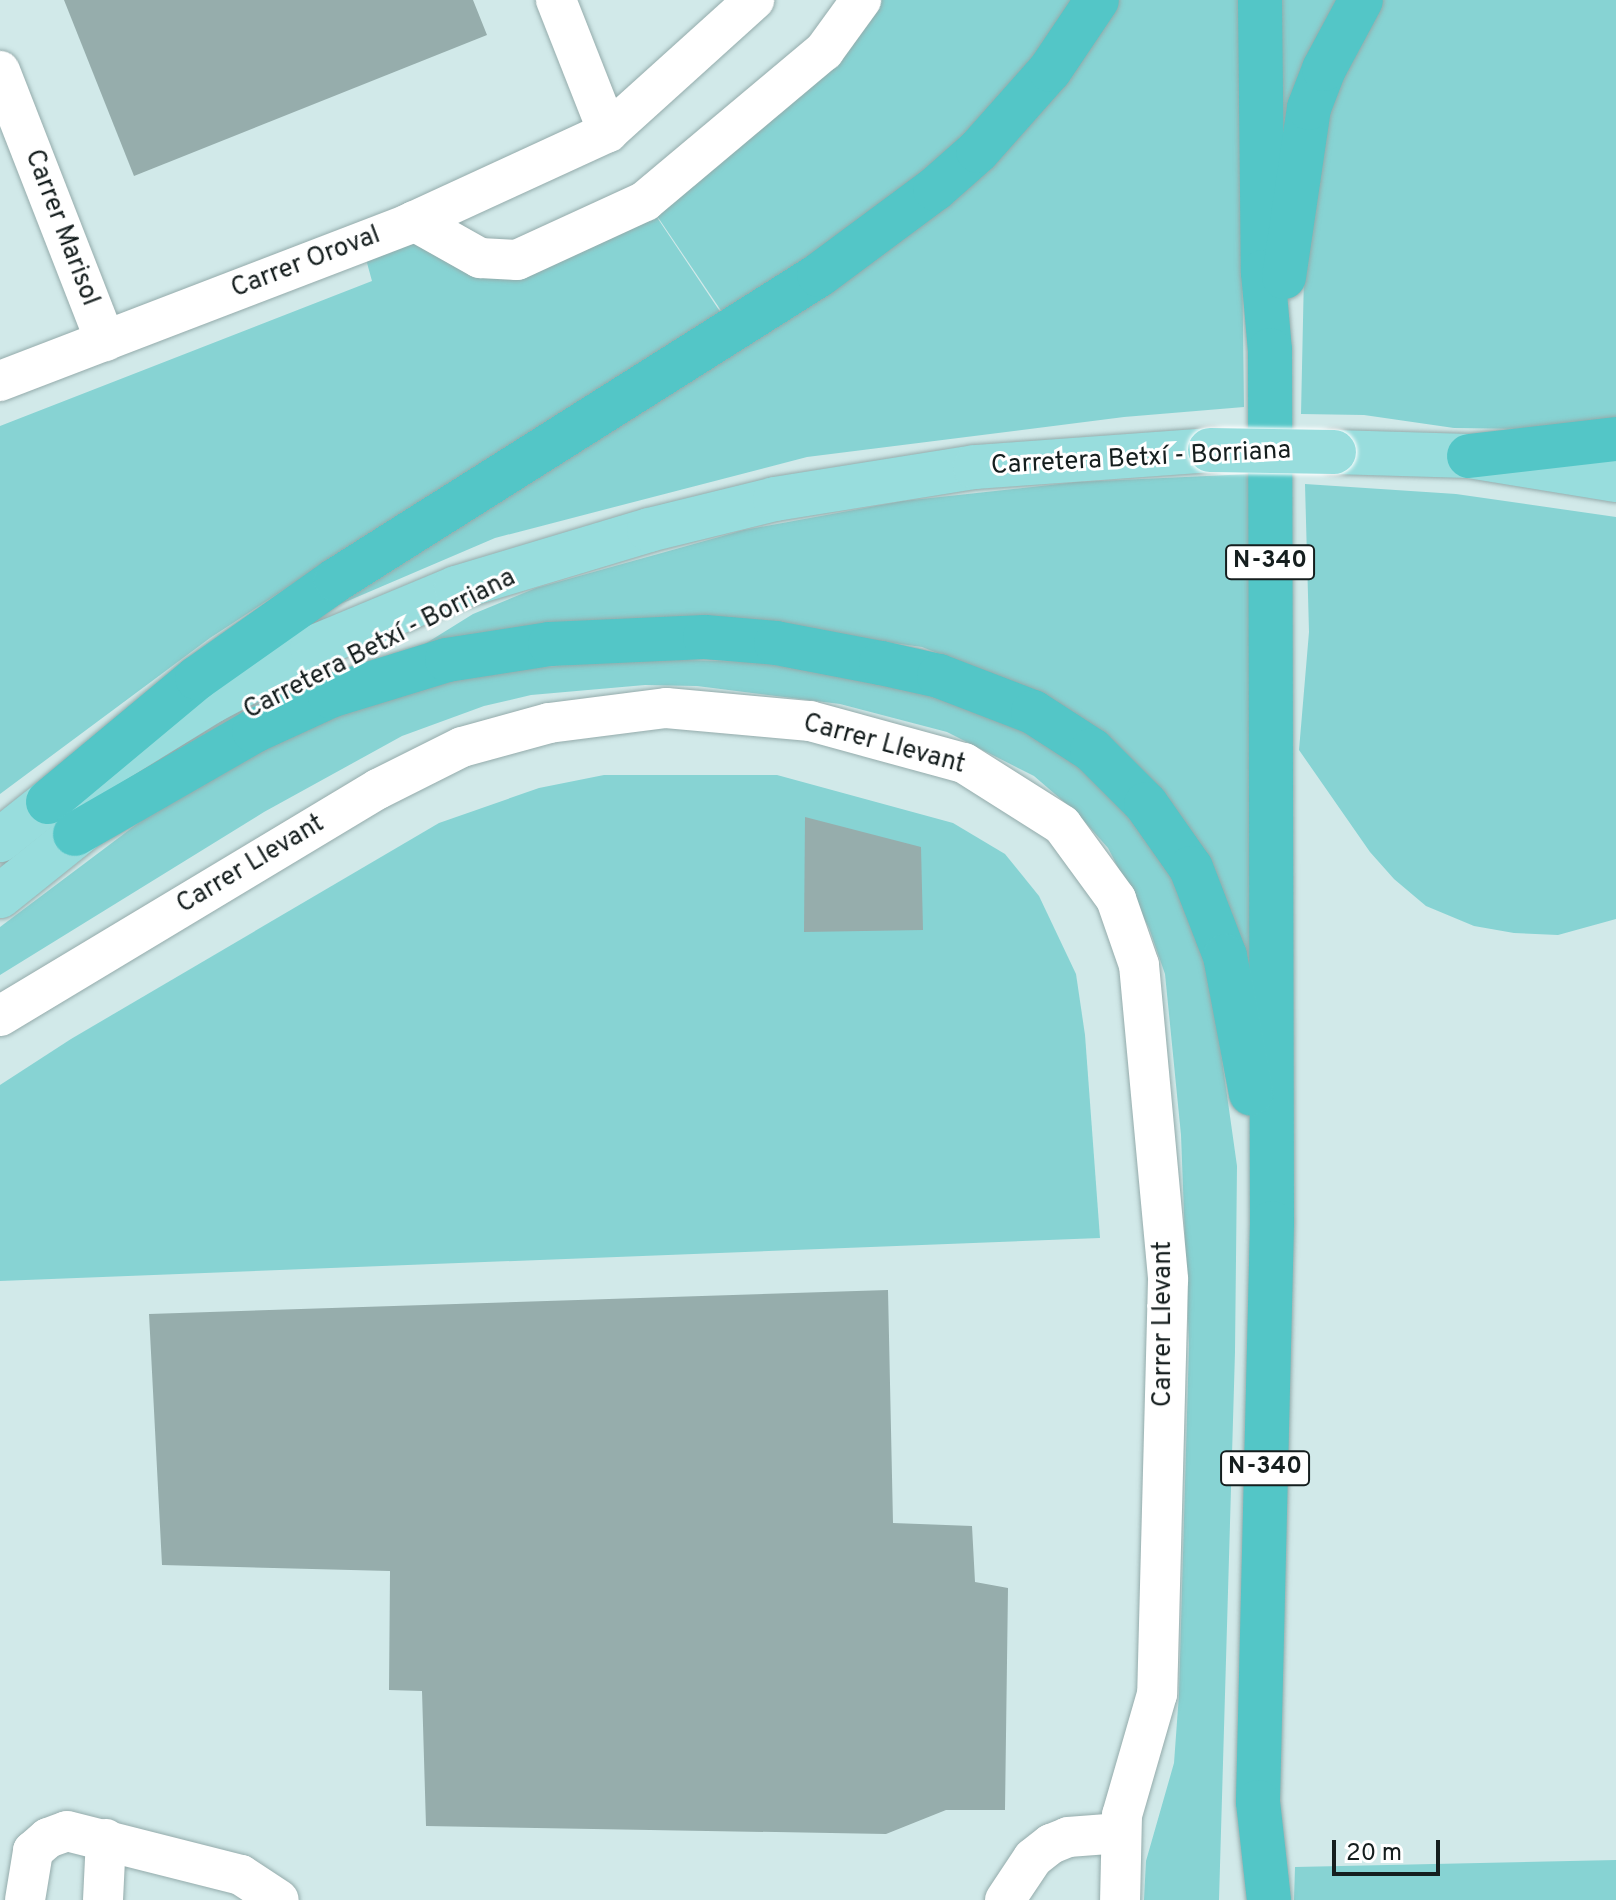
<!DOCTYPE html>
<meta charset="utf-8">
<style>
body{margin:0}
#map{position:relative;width:1616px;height:1900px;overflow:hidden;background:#d1e9e9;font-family:Overpass,sans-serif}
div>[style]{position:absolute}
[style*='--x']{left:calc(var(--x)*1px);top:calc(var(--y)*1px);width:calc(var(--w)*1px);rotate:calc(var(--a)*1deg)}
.green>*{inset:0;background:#87d3d3}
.building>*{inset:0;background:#96adac}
.roads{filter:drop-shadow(0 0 2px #94abab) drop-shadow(0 0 2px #94abab)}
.minor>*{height:40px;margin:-20px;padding:0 20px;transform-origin:20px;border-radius:20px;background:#fff}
.major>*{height:44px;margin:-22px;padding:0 22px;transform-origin:22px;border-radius:22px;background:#98dddd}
.highway>*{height:44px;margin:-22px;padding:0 22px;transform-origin:22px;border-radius:22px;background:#53c6c7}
.bridges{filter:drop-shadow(0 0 2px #fff) drop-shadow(0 0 2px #fff)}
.major-bridge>*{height:44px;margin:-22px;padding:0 22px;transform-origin:22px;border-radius:22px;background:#98dddd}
span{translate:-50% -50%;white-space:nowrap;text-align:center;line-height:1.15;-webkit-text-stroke:6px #fff;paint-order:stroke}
.shield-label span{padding:2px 6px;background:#fff;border:2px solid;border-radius:6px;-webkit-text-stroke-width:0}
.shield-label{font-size:24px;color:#151e1e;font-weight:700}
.street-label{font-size:26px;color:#151e1e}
.scale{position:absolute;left:1332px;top:1840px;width:108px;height:36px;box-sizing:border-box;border:4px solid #151e1e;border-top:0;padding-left:10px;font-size:24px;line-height:28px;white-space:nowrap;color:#151e1e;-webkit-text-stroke:6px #fff;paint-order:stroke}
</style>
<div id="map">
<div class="green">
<i style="clip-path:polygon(879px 0,1077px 0,980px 124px,924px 175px,724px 315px,649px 204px)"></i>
<i style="clip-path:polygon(1117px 0,1239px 0,1244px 407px,1124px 417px,807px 457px,495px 538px,329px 609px,952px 192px)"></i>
<i style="clip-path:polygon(1280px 0,1339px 0,1280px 129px)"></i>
<i style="clip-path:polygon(1382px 0,1616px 0,1616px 421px,1534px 429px,1454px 428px,1364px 415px,1301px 414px,1304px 274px,1334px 84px)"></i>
<i style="clip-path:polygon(648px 204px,723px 316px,346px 549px,210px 638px,0 794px,0 426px,372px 281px,364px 252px,414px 230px,477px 264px)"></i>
<i style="clip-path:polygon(1250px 474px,1252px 997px,1221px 901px,1031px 690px,922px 647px,768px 626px,420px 647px,473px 614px,536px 588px,744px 530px,903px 501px,1077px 482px)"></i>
<i style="clip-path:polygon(1305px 484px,1456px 494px,1616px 517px,1616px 919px,1558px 935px,1514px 933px,1474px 926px,1426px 906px,1394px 879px,1370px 852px,1299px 750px,1309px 632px)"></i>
<i style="clip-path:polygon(650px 659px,756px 662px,828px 673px,975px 706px,1019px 725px,1105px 785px,1158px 853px,1182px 897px,1202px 948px,1215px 1010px,1237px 1166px,1235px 1352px,1219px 1900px,1144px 1900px,1146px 1861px,1174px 1763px,1179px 1694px,1189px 1344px,1181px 1135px,1165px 974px,1149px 928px,1108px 848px,1077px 813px,1034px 776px,947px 732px,840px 704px,697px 686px,645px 685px,531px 695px,484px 706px,402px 736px,264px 812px,0 975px,0 927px,165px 803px,304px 728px,406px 691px,491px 671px)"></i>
<i style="clip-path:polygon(604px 775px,777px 775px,953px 823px,1005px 854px,1039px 896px,1076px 974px,1085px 1035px,1100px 1238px,0 1281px,0 1085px,71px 1039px,439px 823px,539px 788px)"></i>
<i style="clip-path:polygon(1616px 1860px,1616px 1900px,1294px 1900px,1295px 1867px)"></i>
</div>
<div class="building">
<i style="clip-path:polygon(64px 0,473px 0,487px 35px,134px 176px)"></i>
<i style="clip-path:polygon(805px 817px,921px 847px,923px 930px,804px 932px)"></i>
<i style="clip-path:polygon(888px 1290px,893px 1523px,972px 1526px,975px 1582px,1008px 1588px,1005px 1810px,946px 1810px,886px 1834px,426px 1826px,422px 1691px,389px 1690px,390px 1571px,162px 1565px,149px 1314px)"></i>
</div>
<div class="roads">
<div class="minor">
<i style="--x:556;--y:0;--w:142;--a:68.5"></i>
<i style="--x:0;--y:71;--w:290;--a:68.7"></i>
<i style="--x:414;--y:221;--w:76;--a:29.3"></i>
<i style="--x:480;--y:258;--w:37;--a:3"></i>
<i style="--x:517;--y:260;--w:141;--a:-24.7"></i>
<i style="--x:645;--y:201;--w:234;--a:-40"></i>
<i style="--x:824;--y:51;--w:63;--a:-54"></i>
<i style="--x:0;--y:381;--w:437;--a:-21"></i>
<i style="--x:408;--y:224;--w:220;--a:-24.7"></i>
<i style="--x:608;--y:132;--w:197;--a:-42.1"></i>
<i style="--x:0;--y:1016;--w:441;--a:-31"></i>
<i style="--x:378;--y:789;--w:94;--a:-26.6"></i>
<i style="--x:462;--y:747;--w:90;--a:-15.4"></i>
<i style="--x:549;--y:723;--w:118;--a:-7.3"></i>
<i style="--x:666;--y:708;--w:145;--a:5.2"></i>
<i style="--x:810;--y:721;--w:160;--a:15.3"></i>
<i style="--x:964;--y:763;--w:116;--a:32.3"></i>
<i style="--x:1062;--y:825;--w:92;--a:53.9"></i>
<i style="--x:1116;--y:899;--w:70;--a:70.8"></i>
<i style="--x:1139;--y:965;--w:316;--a:84.7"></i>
<i style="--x:1168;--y:1280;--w:414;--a:91.5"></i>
<i style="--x:1157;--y:1694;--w:126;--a:106.1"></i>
<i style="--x:1122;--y:1815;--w:85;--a:91.3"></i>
<i style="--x:25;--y:1900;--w:50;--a:-80.7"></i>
<i style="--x:33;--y:1851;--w:20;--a:-41"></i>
<i style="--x:48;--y:1838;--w:20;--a:-20"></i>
<i style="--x:67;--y:1831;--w:179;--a:14.2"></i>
<i style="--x:241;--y:1875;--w:45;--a:33.3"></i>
<i style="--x:103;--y:1900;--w:61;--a:-87.2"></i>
<i style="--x:1005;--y:1900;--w:50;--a:-56.3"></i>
<i style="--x:1033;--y:1858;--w:23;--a:-38"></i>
<i style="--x:1051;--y:1844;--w:18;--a:-22"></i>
<i style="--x:1068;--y:1837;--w:53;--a:-4.3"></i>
</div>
<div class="major">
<i style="--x:1334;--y:452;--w:135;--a:1.7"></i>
<i style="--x:1469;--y:456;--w:149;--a:9.3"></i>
<i style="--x:0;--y:840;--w:61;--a:-38.4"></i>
<i style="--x:48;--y:802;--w:193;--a:-31.6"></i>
<i style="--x:212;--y:701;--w:113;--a:-27.9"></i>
<i style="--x:312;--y:648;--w:156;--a:-22.6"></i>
<i style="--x:456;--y:588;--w:202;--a:-16.7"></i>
<i style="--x:649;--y:530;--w:130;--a:-13.8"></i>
<i style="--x:775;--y:499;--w:203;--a:-9.1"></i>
<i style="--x:975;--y:467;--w:236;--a:-4.1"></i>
<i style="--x:0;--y:896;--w:134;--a:-38.7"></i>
</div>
<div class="highway">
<i style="--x:1260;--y:0;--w:272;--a:89.4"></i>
<i style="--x:1263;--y:272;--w:78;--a:84.9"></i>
<i style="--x:1270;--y:350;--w:873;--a:89.87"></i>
<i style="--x:1272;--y:1223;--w:579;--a:91.39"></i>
<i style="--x:1258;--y:1802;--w:99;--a:83.6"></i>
<i style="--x:1284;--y:277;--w:171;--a:-81.6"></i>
<i style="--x:1309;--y:108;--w:42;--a:-69"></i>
<i style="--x:1324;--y:69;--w:78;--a:-61.8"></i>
<i style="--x:1469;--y:456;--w:148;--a:-6.6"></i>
<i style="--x:48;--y:802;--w:194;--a:-39.8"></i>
<i style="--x:197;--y:678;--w:170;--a:-35.2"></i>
<i style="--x:336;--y:580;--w:571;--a:-32.27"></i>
<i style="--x:819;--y:275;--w:144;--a:-36.6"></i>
<i style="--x:935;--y:189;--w:57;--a:-41.5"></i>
<i style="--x:978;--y:151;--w:108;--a:-48.4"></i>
<i style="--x:1050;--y:70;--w:84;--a:-56.1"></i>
<i style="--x:75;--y:834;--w:207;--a:-29.9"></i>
<i style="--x:254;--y:731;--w:84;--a:-24.7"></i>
<i style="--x:330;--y:696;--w:122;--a:-17.1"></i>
<i style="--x:447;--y:660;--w:104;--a:-8.8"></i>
<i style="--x:550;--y:644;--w:155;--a:-2.6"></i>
<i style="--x:705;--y:637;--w:71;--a:4.8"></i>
<i style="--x:776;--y:643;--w:107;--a:10.8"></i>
<i style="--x:881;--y:663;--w:59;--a:12.6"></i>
<i style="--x:939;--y:676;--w:101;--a:21"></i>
<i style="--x:1033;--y:712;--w:70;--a:32.8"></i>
<i style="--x:1092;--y:750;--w:76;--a:45"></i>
<i style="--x:1146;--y:804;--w:78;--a:54.9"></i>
<i style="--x:1191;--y:868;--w:94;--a:68.9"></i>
<i style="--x:1225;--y:956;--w:140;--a:79.3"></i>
</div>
</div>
<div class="bridges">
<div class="major-bridge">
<i style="--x:1210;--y:450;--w:124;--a:0.9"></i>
</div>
</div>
<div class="shield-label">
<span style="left:1270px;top:562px">N-340</span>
<span style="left:1265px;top:1468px">N-340</span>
</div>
<div class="street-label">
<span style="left:61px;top:228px;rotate:69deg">Carrer Marisol</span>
<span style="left:306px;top:263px;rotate:-21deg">Carrer Oroval</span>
<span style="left:1141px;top:459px;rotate:-3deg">Carretera Betxí - Borriana</span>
<span style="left:380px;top:645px;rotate:-27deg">Carretera Betxí - Borriana</span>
<span style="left:884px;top:745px;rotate:15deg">Carrer Llevant</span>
<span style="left:251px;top:865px;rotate:-31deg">Carrer Llevant</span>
<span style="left:1164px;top:1324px;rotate:-90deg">Carrer Llevant</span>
</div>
<div class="scale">20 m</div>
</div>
